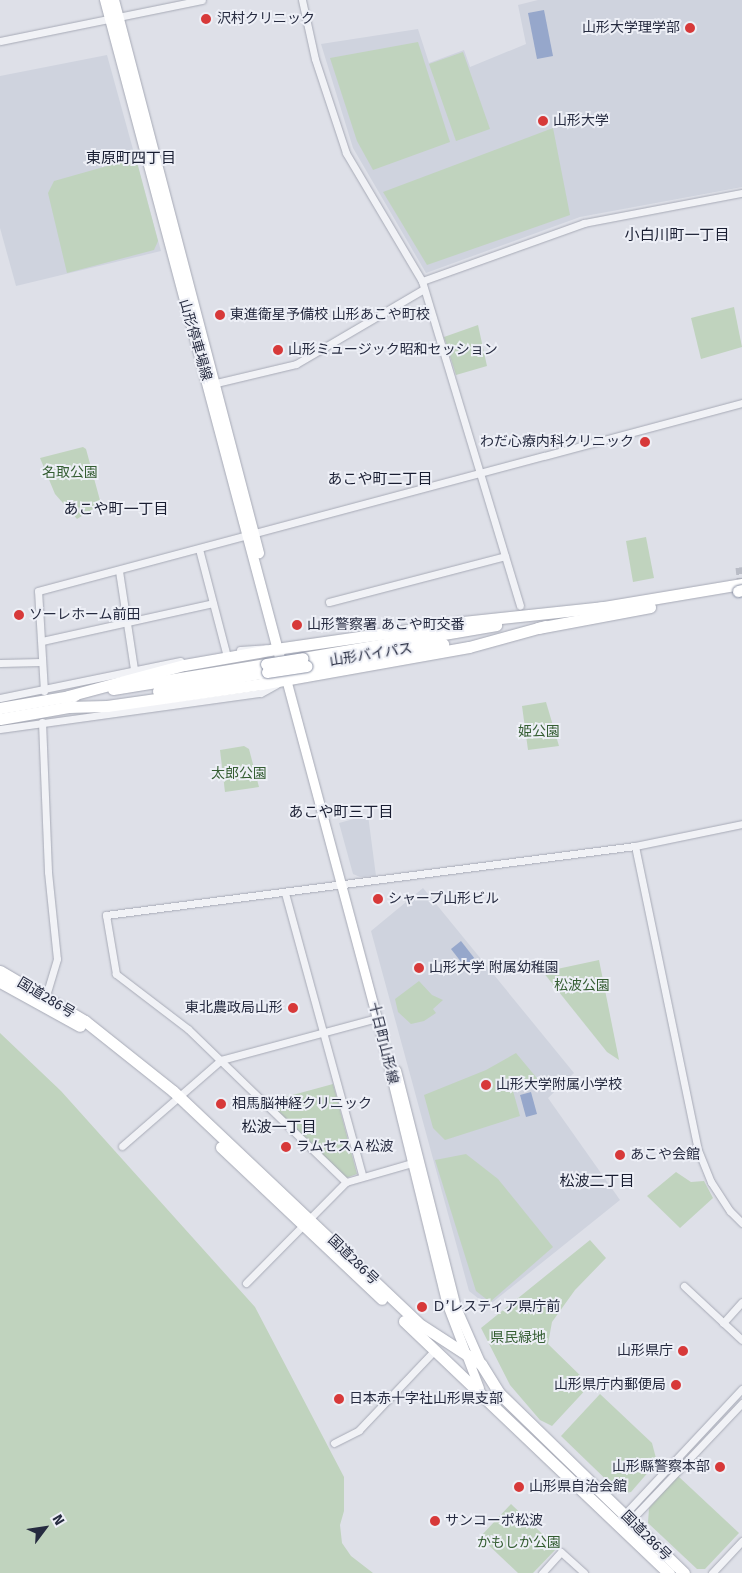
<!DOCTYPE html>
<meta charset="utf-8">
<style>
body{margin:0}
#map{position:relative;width:742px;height:1573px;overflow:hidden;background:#dee0e8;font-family:"Fira Sans","Noto Sans JP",sans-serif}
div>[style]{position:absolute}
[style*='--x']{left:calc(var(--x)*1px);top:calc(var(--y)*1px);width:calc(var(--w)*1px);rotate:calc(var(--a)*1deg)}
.built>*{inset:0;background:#cfd3de}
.green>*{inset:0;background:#c0d3be}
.water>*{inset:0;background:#96a7cb}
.minor-tunnel>*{height:7px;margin-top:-3.5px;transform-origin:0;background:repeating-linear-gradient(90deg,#b9bcc6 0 7px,transparent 0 10.5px)}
.roads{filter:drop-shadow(0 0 1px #a7aab6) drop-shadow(0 0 1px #a7aab6)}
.minor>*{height:7px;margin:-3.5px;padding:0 3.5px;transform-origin:3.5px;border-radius:3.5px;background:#f1f2f6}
.secondary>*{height:9px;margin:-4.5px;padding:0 4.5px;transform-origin:4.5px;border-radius:4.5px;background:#fff}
.primary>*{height:10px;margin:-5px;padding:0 5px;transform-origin:5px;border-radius:5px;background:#fff}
.trunk>*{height:11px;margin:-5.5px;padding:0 5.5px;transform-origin:5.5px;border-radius:5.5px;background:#fff}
.bridges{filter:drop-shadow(0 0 1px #848ba0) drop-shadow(0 0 1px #848ba0)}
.trunk-bridge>*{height:11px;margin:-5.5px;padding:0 5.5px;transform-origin:5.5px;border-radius:5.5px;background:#fff}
.dots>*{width:14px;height:14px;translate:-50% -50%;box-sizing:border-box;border:2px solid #edeff6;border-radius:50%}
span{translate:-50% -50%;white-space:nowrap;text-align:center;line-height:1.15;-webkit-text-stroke:4px #edeff6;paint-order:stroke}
.poi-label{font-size:14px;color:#262b40}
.left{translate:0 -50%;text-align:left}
.right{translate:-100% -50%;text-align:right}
.street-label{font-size:14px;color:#262b40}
.park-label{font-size:14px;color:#345d32}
.neighbourhood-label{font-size:15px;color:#181d31}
.north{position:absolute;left:20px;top:1503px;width:50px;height:50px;-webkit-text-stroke:4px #edeff6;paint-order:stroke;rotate:59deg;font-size:14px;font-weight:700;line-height:20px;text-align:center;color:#262b40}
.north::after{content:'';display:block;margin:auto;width:18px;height:22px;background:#262b40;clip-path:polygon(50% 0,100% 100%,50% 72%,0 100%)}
</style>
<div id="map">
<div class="built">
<i style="clip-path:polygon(538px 0,742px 0,742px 187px,580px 217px,426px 273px,353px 148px,321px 44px,418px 29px,429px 63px,464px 50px,470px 67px,526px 44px,518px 5px)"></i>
<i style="clip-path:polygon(107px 55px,161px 251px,16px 286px,0 228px,0 76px)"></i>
<i style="clip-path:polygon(368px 815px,376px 876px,360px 877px,353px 874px,339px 823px)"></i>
<i style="clip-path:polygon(423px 888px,574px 1073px,548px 1098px,620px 1200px,488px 1306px,469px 1291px,371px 931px)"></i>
</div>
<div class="green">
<i style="clip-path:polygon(418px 42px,450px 142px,373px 170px,357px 141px,330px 58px)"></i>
<i style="clip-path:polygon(463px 52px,490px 129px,456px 141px,429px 64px)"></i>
<i style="clip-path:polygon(553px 128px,570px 215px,427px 265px,383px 192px)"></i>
<i style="clip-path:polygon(132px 159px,137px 162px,158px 241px,154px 250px,67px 273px,48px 193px,54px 181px)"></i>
<i style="clip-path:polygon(734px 307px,742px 347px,701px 359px,691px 318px)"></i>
<i style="clip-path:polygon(478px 325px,487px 366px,456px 375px,444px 337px)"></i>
<i style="clip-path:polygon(83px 447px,86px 449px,101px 504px,77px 519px,55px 494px,40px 458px)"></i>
<i style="clip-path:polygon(646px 537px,654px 578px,633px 582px,626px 541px)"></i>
<i style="clip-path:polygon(546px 702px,559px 746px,528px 750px,522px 706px)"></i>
<i style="clip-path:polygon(244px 746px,249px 749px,259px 787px,225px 792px,220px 750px)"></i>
<i style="clip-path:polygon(599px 960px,619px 1060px,607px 1052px,543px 972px)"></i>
<i style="clip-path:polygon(419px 981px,432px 995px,443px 1000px,433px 1009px,436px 1013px,424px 1021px,411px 1024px,398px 1012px,395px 999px)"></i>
<i style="clip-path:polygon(0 1033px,61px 1091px,255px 1307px,344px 1477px,344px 1511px,340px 1525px,342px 1543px,351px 1556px,373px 1573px,0 1573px)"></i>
<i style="clip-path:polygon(516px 1053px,541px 1083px,513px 1091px,520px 1116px,445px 1140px,433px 1128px,424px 1095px,486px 1070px)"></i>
<i style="clip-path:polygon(333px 1084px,357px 1174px,346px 1178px,267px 1102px)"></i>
<i style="clip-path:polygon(466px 1154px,498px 1179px,553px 1247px,490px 1302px,476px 1291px,435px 1160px)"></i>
<i style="clip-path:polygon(676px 1172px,691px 1182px,704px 1181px,713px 1198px,680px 1228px,647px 1196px)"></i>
<i style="clip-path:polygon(590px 1240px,606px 1258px,575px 1290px,552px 1322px,548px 1344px,590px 1385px,552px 1426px,540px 1420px,510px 1385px,481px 1328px)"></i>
<i style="clip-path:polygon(600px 1394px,652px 1443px,657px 1462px,631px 1492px,621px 1494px,561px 1436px)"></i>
<i style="clip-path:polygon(678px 1476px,739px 1533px,705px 1569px,697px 1569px,648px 1523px,649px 1508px)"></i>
<i style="clip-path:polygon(511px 1504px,557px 1548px,533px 1573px,518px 1573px,480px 1537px)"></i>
</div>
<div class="water">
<i style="clip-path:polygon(544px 10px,553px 56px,537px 59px,528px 13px)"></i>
<i style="clip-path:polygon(461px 941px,475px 959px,465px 967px,451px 949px)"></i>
<i style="clip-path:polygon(531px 1092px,537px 1114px,526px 1117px,520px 1095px)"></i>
</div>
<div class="minor-tunnel">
<i style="--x:739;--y:567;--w:20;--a:84"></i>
</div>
<div class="roads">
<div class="minor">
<i style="--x:302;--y:0;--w:60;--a:77.6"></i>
<i style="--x:315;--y:59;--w:99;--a:71.7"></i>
<i style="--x:346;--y:153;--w:149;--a:59.3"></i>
<i style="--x:422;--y:281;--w:339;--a:73.2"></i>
<i style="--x:0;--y:41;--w:206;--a:-11.5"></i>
<i style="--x:422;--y:281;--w:172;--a:-19.7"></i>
<i style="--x:584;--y:223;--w:161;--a:-10.8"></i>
<i style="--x:212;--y:384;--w:86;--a:-13.4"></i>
<i style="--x:296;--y:364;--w:148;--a:-30.4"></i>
<i style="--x:199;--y:549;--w:107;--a:75.4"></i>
<i style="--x:119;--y:571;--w:99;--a:81.3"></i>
<i style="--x:329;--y:602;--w:182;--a:-14.6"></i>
<i style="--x:42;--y:641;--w:175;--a:-12.5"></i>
<i style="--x:240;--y:650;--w:26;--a:-4"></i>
<i style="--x:0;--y:663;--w:41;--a:-1.4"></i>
<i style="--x:44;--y:691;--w:100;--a:-93.4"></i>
<i style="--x:38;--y:591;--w:729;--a:-14.95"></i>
<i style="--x:0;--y:698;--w:184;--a:-11.6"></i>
<i style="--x:42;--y:722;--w:150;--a:87.7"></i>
<i style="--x:48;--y:872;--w:87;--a:84.1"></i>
<i style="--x:57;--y:959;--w:42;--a:106.7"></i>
<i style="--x:0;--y:729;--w:263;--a:-7.9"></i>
<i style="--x:261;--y:693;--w:18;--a:-29"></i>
<i style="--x:635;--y:846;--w:310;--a:78.3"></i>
<i style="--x:698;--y:1150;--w:35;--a:68"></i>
<i style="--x:711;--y:1182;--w:35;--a:57"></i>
<i style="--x:730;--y:1211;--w:17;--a:45"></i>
<i style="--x:285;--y:893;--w:292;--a:74.7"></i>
<i style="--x:122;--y:1146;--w:131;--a:-41"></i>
<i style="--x:221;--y:1060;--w:162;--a:-15.1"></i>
<i style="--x:346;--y:1182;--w:220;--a:-135.9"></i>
<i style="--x:188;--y:1029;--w:91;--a:-142.6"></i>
<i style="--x:116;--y:974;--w:60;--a:-99.6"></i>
<i style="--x:106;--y:915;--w:533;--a:-7.43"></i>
<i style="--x:635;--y:846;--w:109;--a:-11.6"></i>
<i style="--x:246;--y:1283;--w:142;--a:-45.3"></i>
<i style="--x:346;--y:1182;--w:69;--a:-16.1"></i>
<i style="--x:684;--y:1286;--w:79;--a:43"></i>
<i style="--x:723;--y:1323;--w:28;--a:-48"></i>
<i style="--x:334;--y:1443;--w:28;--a:-27"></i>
<i style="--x:359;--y:1430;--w:110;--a:-46.5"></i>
<i style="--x:623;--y:1516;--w:174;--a:-46.9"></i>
<i style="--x:629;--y:1522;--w:164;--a:-46.5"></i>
<i style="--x:542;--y:1573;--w:28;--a:-48"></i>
<i style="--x:561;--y:1552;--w:31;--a:42"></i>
<i style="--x:712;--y:1573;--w:44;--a:-46.8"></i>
</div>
<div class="secondary">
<i style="--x:286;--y:679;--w:351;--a:75"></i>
<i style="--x:377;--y:1018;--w:292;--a:76.3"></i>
<i style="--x:446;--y:1302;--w:92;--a:69"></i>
<i style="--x:396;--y:1070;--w:244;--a:75.8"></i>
<i style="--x:456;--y:1307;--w:62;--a:66.3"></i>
</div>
<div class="primary">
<i style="--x:105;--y:0;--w:692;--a:75.1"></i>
<i style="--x:114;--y:0;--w:572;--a:75.31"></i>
</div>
<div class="trunk">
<i style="--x:598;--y:608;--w:146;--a:-9.5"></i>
<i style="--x:538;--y:628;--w:114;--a:-10.6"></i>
<i style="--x:303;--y:658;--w:196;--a:-9.7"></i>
<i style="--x:307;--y:666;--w:138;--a:-9.2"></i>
<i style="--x:113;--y:689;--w:155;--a:-9.3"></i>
<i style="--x:158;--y:691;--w:111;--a:-9.9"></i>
<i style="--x:68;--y:696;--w:120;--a:-15"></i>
<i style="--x:184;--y:665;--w:93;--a:-9.9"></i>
<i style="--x:276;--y:649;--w:189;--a:-8.2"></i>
<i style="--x:463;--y:622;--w:142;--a:-6.1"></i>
<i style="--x:66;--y:707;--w:41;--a:-1.4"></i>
<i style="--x:107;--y:706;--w:156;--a:-8.1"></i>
<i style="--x:261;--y:684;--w:211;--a:-10.1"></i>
<i style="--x:469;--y:647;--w:79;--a:-15.4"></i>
<i style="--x:0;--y:708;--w:76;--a:-9.8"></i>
<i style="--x:0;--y:719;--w:75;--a:-10"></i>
<i style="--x:0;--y:971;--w:99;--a:30.5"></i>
<i style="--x:85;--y:1021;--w:112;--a:38.5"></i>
<i style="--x:173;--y:1091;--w:337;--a:43.4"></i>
<i style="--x:418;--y:1323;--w:75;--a:33.1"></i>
<i style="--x:481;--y:1364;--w:34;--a:58"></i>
<i style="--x:499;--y:1393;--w:258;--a:44.2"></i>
<i style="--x:0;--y:982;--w:91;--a:28.8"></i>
<i style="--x:221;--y:1147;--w:221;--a:43.4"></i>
<i style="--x:404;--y:1321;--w:366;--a:43.6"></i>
</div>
</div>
<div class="bridges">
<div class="trunk-bridge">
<i style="--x:738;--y:591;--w:4;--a:-14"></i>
<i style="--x:266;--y:664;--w:37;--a:-9"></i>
<i style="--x:267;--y:672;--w:40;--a:-8.5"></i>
</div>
</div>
<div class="dots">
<i style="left:206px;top:19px;background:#d73939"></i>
<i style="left:690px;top:28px;background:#d73939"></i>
<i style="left:543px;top:121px;background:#d73939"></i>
<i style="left:220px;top:315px;background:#d73939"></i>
<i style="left:278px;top:350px;background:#d73939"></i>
<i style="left:645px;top:442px;background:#d73939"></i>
<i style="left:19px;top:615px;background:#d73939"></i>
<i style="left:297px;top:625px;background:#d73939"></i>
<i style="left:378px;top:899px;background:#d73939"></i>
<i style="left:419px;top:968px;background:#d73939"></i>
<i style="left:293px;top:1008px;background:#d73939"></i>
<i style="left:486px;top:1085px;background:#d73939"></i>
<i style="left:221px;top:1104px;background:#d73939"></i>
<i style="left:286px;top:1147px;background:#d73939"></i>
<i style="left:620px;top:1155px;background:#d73939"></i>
<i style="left:422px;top:1307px;background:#d73939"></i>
<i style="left:683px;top:1351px;background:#d73939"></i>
<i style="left:676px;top:1385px;background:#d73939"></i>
<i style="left:339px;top:1399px;background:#d73939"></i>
<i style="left:720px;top:1467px;background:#d73939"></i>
<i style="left:519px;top:1487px;background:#d73939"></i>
<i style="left:435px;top:1521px;background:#d73939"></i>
</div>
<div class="poi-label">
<span class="left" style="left:217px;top:19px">沢村クリニック</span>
<span class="right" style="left:680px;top:28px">山形大学理学部</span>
<span class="left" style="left:553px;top:121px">山形大学</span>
<span class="left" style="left:230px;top:315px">東進衛星予備校 山形あこや町校</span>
<span class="left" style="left:288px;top:350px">山形ミュージック昭和セッション</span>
<span class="right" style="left:634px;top:442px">わだ心療内科クリニック</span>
<span class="left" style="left:29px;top:615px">ソーレホーム前田</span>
<span class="left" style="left:307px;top:625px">山形警察署 あこや町交番</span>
<span class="left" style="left:388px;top:899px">シャープ山形ビル</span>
<span class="left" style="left:429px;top:968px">山形大学 附属幼稚園</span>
<span class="right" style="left:283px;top:1008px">東北農政局山形</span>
<span class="left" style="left:496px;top:1085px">山形大学附属小学校</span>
<span class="left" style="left:232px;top:1104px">相馬脳神経クリニック</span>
<span class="left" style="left:296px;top:1147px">ラムセスＡ松波</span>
<span class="left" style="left:630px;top:1155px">あこや会館</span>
<span class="left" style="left:432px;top:1307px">Ｄ’レスティア県庁前</span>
<span class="right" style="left:673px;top:1351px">山形県庁</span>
<span class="right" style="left:666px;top:1385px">山形県庁内郵便局</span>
<span class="left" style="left:349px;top:1399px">日本赤十字社山形県支部</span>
<span class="right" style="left:710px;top:1467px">山形縣警察本部</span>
<span class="left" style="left:529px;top:1487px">山形県自治会館</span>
<span class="left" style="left:445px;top:1521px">サンコーポ松波</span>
</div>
<div class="street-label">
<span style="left:195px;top:340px;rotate:74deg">山形停車場線</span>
<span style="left:371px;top:655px;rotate:-9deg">山形バイパス</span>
<span style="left:46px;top:998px;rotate:31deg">国道286号</span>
<span style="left:383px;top:1043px;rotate:76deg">十日町山形線</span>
<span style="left:353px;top:1260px;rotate:44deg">国道286号</span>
<span style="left:646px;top:1536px;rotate:45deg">国道286号</span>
</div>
<div class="park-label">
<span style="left:70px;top:473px">名取公園</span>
<span style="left:539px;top:732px">姫公園</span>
<span style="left:239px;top:774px">太郎公園</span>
<span style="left:582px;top:986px">松波公園</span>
<span style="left:518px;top:1338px">県民緑地</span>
<span style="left:519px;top:1543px">かもしか公園</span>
</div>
<div class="neighbourhood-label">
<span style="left:131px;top:159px">東原町四丁目</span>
<span style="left:677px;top:236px">小白川町一丁目</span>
<span style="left:380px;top:480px">あこや町二丁目</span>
<span style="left:116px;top:510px">あこや町一丁目</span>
<span style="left:341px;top:813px">あこや町三丁目</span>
<span style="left:279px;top:1128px">松波一丁目</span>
<span style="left:597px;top:1182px">松波二丁目</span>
</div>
<div class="north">N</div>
</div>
